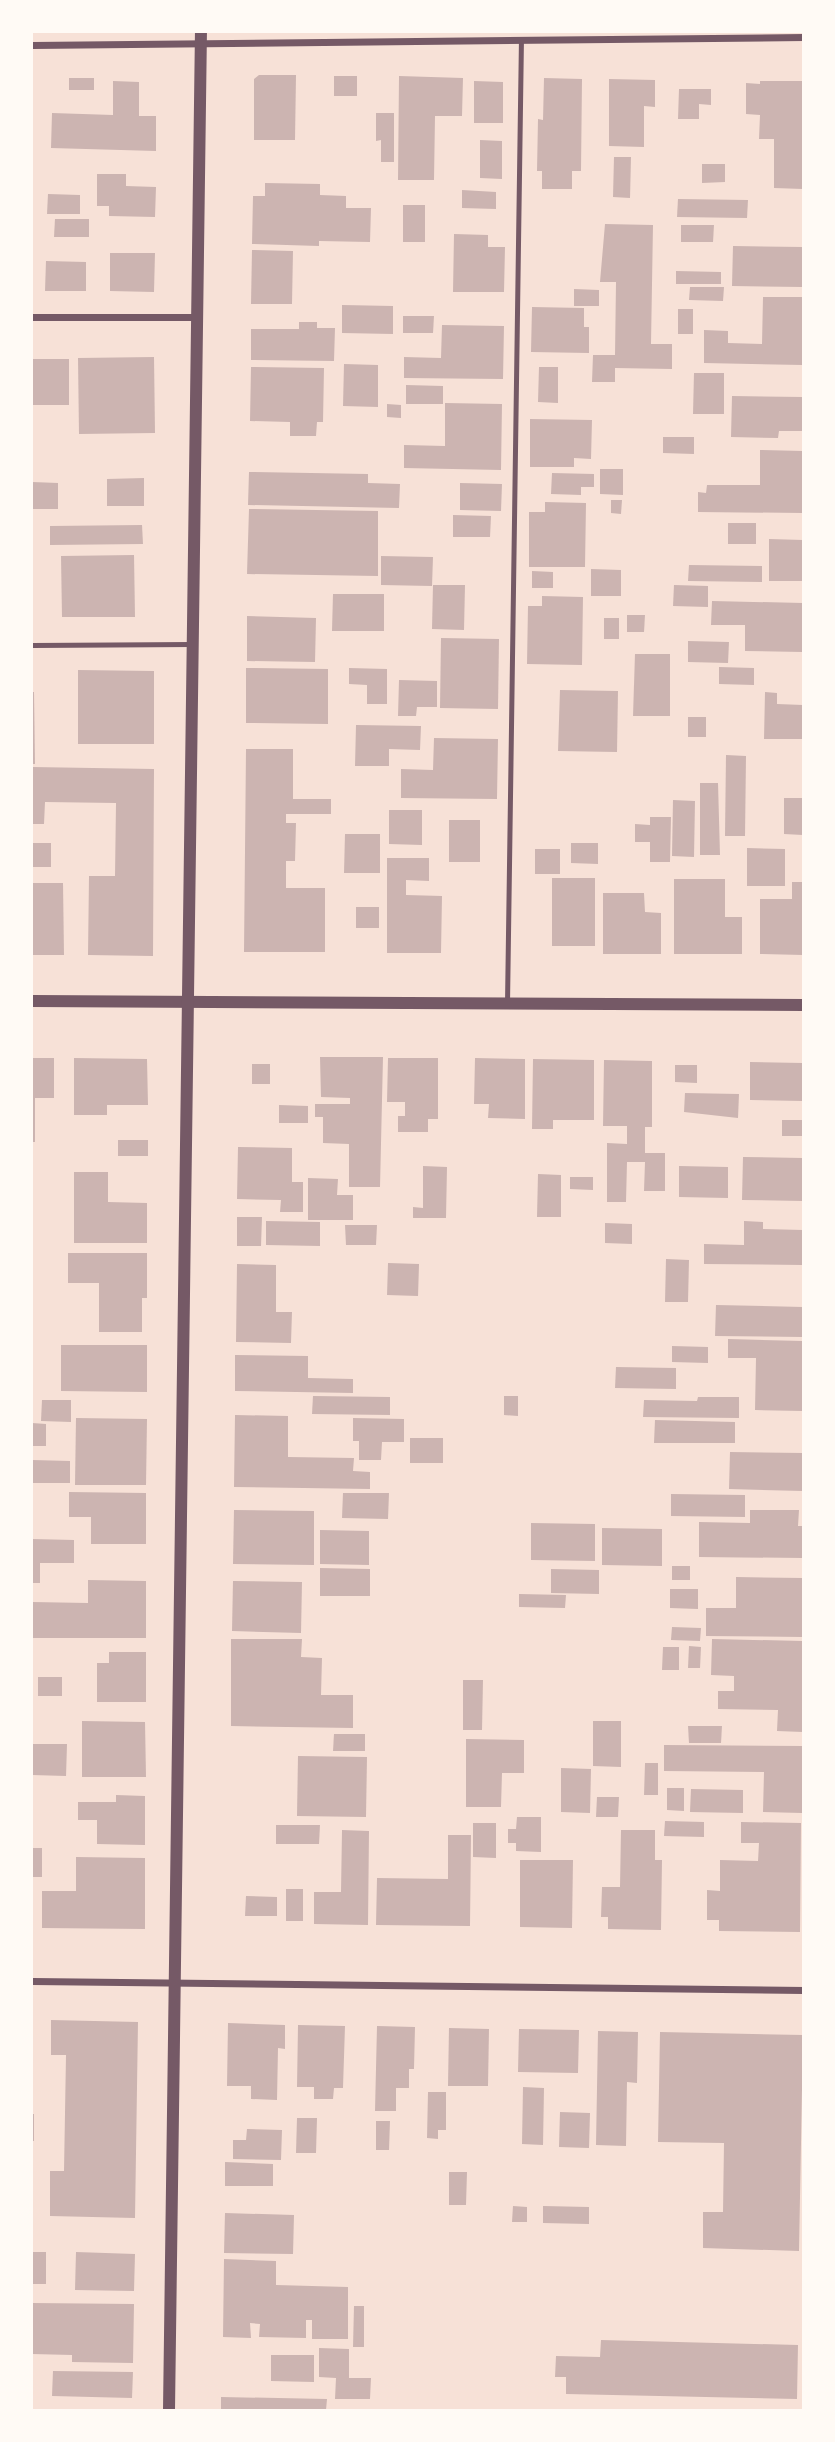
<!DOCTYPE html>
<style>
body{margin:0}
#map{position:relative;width:835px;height:2442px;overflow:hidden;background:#f7e1d7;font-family:"DM Sans",sans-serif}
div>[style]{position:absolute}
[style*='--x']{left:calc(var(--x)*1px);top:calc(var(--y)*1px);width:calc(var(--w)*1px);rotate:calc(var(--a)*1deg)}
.building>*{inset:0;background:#ccb4b1}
.service>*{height:5px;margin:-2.5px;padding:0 2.5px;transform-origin:2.5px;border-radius:2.5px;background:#755966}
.minor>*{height:7px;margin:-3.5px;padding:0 3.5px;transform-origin:3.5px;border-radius:3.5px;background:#755966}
.tertiary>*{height:12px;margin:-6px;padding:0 6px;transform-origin:6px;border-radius:6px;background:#755966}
span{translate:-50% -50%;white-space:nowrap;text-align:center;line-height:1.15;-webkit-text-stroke:6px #fffaf5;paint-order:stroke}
.frame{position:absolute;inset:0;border:33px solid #fffaf5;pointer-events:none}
</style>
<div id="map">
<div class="building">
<i style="clip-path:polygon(259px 75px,296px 75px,295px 140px,254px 140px,254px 79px)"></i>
<i style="clip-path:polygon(334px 76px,357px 76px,357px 96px,334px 96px)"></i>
<i style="clip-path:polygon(399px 76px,463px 78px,462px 116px,435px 116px,434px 180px,398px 180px)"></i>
<i style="clip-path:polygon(69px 78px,94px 78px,94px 90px,69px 90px)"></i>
<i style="clip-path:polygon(544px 78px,582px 79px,581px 171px,572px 171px,572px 189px,542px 189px,542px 171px,537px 171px,538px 119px,543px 120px)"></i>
<i style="clip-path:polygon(609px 79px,655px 80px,655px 107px,644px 106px,644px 147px,609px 146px)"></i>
<i style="clip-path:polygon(113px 81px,139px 82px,139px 116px,156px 116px,156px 151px,51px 148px,52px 113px,113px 115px)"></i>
<i style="clip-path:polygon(474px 81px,503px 82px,503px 123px,474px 123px)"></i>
<i style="clip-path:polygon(760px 81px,803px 81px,803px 189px,774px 188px,774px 139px,759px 139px,760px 115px,746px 114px,746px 83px,760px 84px)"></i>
<i style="clip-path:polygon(679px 89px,711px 89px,711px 105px,699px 104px,699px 119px,678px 119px)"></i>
<i style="clip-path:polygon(376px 113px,394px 113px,394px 162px,381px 162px,381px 140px,376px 141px)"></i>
<i style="clip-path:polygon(480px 140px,502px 141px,502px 179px,480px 178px)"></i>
<i style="clip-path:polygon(614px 157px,631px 157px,630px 198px,613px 197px)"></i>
<i style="clip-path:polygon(702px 164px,725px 164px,725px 182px,702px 183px)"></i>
<i style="clip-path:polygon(97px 174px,126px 174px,126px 186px,156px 187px,155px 217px,109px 216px,109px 206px,97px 206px)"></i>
<i style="clip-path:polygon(265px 183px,320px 184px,320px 195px,346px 196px,346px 208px,371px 208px,370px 242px,319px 241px,319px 246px,252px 244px,253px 196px,265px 196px)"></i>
<i style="clip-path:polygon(462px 190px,496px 192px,496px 209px,462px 208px)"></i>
<i style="clip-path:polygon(48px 194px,80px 195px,80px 214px,47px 214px)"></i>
<i style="clip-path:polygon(678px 199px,748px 200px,747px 218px,677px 217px)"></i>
<i style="clip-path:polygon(403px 205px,425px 205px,425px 242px,403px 242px)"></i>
<i style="clip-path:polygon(55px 219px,89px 219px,89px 237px,54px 237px)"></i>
<i style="clip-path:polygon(605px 224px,653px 225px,651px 344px,672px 344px,672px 369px,615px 368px,615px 382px,592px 382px,593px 355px,615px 355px,616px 282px,600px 282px)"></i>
<i style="clip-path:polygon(681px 225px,714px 225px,713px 242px,681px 242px)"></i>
<i style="clip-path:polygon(454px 234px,488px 235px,488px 247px,505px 247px,504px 292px,453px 292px)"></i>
<i style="clip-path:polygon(733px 246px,803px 247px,803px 287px,732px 286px)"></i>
<i style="clip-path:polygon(252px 250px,293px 251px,292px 304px,251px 304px)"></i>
<i style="clip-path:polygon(110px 253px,155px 253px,154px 292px,110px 291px)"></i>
<i style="clip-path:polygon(46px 261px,86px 262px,86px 291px,45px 291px)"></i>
<i style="clip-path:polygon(676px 271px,721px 272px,721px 284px,676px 284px)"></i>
<i style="clip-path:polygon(690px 287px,724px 287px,723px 301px,689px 300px)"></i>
<i style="clip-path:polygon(574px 289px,599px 290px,599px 306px,574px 306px)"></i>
<i style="clip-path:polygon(763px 297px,803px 297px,803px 365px,704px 363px,704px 330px,728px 331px,728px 343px,762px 344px)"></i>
<i style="clip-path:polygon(342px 305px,393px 306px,393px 334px,342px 333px)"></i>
<i style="clip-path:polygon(532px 307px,584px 308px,584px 327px,589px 327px,589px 353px,531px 352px)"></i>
<i style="clip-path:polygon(678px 309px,693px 309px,693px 334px,678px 334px)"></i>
<i style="clip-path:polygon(403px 316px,434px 316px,433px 333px,403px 333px)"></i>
<i style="clip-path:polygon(299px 322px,317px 322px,317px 328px,335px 328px,334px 361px,251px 360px,251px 329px,299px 329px)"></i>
<i style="clip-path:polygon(442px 325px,504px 326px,503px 379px,404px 378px,404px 357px,441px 358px)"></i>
<i style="clip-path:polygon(154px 357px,155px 433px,79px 434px,78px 358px)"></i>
<i style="clip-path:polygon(32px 359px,69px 359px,69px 405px,32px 405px)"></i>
<i style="clip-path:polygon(344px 364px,378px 365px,378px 407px,343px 406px)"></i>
<i style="clip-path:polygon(251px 367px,324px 368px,323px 422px,317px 422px,316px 436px,290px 436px,290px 422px,250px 421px)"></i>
<i style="clip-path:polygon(539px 367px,558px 367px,558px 403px,538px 402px)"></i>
<i style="clip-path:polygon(694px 373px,724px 373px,724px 414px,693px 414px)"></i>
<i style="clip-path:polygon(406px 385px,443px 386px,443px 404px,406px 404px)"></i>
<i style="clip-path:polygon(732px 396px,803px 397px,803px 431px,779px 431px,778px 438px,731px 437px)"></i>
<i style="clip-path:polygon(445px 403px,502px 404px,501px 470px,404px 468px,404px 445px,445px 446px)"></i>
<i style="clip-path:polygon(387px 404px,401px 405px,401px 418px,387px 417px)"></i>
<i style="clip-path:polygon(530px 419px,592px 420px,591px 459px,574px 458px,574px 467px,530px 467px)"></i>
<i style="clip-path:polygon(663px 437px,694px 437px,694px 454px,663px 453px)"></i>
<i style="clip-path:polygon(760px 450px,803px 451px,803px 513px,698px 512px,698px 492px,706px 493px,707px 485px,760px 485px)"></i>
<i style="clip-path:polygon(600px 469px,623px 469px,623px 495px,600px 494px)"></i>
<i style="clip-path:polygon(249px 472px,368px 474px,368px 483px,400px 484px,399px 508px,248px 505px)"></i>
<i style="clip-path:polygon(552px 473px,594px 474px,594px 487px,581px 487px,581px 495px,551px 494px)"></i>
<i style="clip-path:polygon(144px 478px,144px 506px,107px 506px,107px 479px)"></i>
<i style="clip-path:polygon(32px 482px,58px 483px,58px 509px,32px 509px)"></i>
<i style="clip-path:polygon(460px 483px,502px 484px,501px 511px,460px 510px)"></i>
<i style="clip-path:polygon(611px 500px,622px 500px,621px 514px,611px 513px)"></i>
<i style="clip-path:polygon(545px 502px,586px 503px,585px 567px,529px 567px,529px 512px,545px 512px)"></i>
<i style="clip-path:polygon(249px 509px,378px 511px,378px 576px,247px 574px)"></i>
<i style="clip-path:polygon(453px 515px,491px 516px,490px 537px,453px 537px)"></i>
<i style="clip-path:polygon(728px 523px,756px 523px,756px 544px,728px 544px)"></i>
<i style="clip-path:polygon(142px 525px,143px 544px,50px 545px,50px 526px)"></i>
<i style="clip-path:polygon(769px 539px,803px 540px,803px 581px,769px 581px)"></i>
<i style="clip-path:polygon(134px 555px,135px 617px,62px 617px,61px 556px)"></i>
<i style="clip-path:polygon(381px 556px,433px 557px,432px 586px,381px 585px)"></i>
<i style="clip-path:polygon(689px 565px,762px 566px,762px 582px,688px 581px)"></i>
<i style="clip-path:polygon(591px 569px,621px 570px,621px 596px,591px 596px)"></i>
<i style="clip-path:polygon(532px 571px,553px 572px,553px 588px,532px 588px)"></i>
<i style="clip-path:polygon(433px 585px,465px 585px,464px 630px,432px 629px)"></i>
<i style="clip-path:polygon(674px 585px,708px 586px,708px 607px,673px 606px)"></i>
<i style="clip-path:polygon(333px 594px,384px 594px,384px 631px,332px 631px)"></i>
<i style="clip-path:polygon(542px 596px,583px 597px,582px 665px,527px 664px,528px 606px,542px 606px)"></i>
<i style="clip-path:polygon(712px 601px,803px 603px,803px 652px,745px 651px,745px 625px,711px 625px)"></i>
<i style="clip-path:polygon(627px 615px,645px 615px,644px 632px,627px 632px)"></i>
<i style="clip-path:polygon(247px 616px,316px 618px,315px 662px,247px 661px)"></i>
<i style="clip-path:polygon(604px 618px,619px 618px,619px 639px,604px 639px)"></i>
<i style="clip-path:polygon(441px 638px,499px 639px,498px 709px,440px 708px)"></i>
<i style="clip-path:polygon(688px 641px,729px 642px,728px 663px,688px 662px)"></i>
<i style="clip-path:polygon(635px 654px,670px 654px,670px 716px,633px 716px)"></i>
<i style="clip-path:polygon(719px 667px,754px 668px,754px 685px,719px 684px)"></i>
<i style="clip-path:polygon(246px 668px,328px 669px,328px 724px,246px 723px)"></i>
<i style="clip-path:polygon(349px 668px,387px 669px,387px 704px,367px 704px,367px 685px,349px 684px)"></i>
<i style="clip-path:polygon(78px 670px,154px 671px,154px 744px,78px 744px)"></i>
<i style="clip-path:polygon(399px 680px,437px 681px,437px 707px,417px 707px,416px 716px,398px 716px)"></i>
<i style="clip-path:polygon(560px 690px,618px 691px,617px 752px,558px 751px)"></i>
<i style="clip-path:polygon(32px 692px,34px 692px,35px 764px,32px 764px)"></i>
<i style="clip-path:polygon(765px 692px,777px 693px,777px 704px,803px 705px,803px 739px,764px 739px)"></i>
<i style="clip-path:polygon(688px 717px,706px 717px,706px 737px,688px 737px)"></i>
<i style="clip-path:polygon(356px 725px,421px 726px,420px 750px,389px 749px,389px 766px,355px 766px)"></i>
<i style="clip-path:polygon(434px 738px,498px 739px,497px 799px,401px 798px,401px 769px,433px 770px)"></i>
<i style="clip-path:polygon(246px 749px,293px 749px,293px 799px,331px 799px,331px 814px,286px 814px,286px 823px,296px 823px,295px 861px,286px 861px,286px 888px,325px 888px,325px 952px,244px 952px)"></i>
<i style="clip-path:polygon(726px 755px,746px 756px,745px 836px,725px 836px)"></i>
<i style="clip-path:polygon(32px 767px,154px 769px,153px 956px,88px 955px,89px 876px,115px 876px,116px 803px,45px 802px,44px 824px,32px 824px)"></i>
<i style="clip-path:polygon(700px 783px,718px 783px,720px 855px,700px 855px)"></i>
<i style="clip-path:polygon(784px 798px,803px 798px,803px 835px,784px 834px)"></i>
<i style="clip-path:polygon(673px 800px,695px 801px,694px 857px,672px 856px)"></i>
<i style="clip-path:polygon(389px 810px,422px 810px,422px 845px,389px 844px)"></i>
<i style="clip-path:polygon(650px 817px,671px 817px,670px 862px,650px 862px,650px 842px,635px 842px,635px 824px,650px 825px)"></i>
<i style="clip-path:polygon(449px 820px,480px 820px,480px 862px,449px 862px)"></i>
<i style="clip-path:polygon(345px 834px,380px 834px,380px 873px,344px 873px)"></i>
<i style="clip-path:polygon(32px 843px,51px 843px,51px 867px,32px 867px)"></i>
<i style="clip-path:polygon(571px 843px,598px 843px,598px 864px,571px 863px)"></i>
<i style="clip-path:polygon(747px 848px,785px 849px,785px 886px,747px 886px)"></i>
<i style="clip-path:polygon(535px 849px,560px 849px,560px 874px,535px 874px)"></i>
<i style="clip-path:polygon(387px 858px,429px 858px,429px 881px,406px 880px,406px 895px,442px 896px,441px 953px,387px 953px)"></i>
<i style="clip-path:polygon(552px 878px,595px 878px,595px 946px,552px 946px)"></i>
<i style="clip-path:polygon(674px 879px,725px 879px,725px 917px,742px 917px,742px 954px,674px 954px)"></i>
<i style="clip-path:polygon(792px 882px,803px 882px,803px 955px,760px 954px,760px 899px,792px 899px)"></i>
<i style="clip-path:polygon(32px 883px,63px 883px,64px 955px,32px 955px)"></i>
<i style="clip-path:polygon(603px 893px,644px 893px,645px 912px,661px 913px,661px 954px,603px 954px)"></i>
<i style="clip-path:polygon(356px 907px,379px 907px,379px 928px,356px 928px)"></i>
<i style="clip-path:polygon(320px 1057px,383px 1057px,380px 1187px,349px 1187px,349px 1144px,323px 1143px,323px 1117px,315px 1117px,315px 1104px,350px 1104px,350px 1098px,321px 1097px)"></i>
<i style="clip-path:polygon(32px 1058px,54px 1058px,54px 1098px,35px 1098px,35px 1142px,32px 1142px)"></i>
<i style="clip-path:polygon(74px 1058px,147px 1059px,148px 1105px,107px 1105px,107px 1115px,74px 1115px)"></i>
<i style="clip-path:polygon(388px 1058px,438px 1058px,438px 1119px,428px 1119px,428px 1132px,398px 1132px,398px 1116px,405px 1116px,405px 1102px,387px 1102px)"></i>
<i style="clip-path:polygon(475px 1058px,525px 1059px,525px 1119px,488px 1118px,489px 1104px,474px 1104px)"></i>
<i style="clip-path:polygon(533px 1059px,594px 1060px,594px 1120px,553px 1120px,553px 1129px,532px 1129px)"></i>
<i style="clip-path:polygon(604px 1060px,652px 1061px,652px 1127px,645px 1127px,645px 1153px,665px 1153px,665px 1191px,644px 1191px,645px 1162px,627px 1162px,626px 1202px,607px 1202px,607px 1143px,627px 1144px,627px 1126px,603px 1126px)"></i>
<i style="clip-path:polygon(750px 1062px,803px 1063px,803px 1101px,750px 1100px)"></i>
<i style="clip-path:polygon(252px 1064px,270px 1064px,270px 1084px,252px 1084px)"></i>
<i style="clip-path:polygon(675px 1065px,697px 1065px,697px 1083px,675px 1082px)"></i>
<i style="clip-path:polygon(685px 1093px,739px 1094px,738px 1118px,684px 1112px)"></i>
<i style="clip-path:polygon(279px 1105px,308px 1106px,308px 1123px,279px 1123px)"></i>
<i style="clip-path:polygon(782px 1120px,803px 1120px,803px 1136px,782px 1136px)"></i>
<i style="clip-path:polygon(118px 1140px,148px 1140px,148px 1156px,118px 1156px)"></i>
<i style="clip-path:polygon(238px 1147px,292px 1148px,292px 1182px,303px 1182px,303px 1212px,280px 1212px,281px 1200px,237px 1199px)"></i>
<i style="clip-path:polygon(743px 1157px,803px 1158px,803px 1201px,742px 1200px)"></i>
<i style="clip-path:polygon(423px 1166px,447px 1167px,446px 1218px,413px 1218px,413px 1207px,423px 1208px)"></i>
<i style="clip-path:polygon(679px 1166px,728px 1167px,728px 1198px,679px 1197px)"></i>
<i style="clip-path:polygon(74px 1172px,108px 1172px,108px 1202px,147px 1203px,147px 1243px,74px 1243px)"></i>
<i style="clip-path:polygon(538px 1174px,561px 1175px,561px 1217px,537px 1217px)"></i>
<i style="clip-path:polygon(570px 1177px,593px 1177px,593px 1190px,570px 1189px)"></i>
<i style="clip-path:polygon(308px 1178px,338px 1179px,337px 1195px,353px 1195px,353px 1220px,308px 1220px)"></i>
<i style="clip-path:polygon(237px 1217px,262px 1217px,261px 1246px,237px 1246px)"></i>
<i style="clip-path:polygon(266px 1221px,320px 1222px,320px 1246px,266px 1245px)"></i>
<i style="clip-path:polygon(744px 1221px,763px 1222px,763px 1229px,803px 1230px,803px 1265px,704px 1264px,704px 1244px,744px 1245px)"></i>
<i style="clip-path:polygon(605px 1223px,632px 1224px,632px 1244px,605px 1243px)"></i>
<i style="clip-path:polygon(345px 1225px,377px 1225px,376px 1245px,346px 1245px)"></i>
<i style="clip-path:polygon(68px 1253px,147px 1253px,147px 1298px,142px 1298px,142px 1332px,99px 1332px,99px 1283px,68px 1283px)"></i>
<i style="clip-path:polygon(666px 1259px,689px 1260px,688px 1302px,665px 1302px)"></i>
<i style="clip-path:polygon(388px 1263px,419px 1264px,418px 1296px,387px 1295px)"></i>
<i style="clip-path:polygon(237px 1264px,276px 1265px,276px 1312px,292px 1312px,291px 1343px,236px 1342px)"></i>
<i style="clip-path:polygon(716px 1305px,803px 1307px,803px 1337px,715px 1336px)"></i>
<i style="clip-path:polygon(728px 1339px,803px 1341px,803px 1411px,755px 1410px,756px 1358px,728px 1358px)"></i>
<i style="clip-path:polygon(61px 1345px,147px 1345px,147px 1392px,61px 1391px)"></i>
<i style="clip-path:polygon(672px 1346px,708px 1347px,708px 1363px,672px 1362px)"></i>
<i style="clip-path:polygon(235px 1355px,308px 1356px,308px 1378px,353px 1379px,353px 1393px,235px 1391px)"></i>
<i style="clip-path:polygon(616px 1367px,676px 1368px,676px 1389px,615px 1388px)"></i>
<i style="clip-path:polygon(313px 1396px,390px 1397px,390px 1415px,312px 1414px)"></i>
<i style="clip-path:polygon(504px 1396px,518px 1396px,518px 1416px,504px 1415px)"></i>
<i style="clip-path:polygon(698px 1397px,739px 1397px,739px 1418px,643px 1417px,644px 1400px,697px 1401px)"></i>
<i style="clip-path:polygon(42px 1400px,71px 1400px,71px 1422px,41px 1421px)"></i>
<i style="clip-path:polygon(235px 1415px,288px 1416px,288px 1457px,354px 1458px,353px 1471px,370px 1472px,370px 1489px,234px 1487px)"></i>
<i style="clip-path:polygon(76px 1418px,147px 1419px,146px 1485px,75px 1485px)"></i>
<i style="clip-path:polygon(353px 1418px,404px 1419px,404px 1442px,382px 1442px,381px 1460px,359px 1460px,359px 1441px,353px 1441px)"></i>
<i style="clip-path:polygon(655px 1420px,735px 1422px,735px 1443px,654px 1443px)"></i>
<i style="clip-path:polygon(32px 1423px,46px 1424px,46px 1446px,32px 1446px)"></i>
<i style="clip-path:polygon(410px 1438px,443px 1438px,443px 1463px,410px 1463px)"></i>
<i style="clip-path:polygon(730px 1452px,803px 1453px,803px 1491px,729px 1489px)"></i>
<i style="clip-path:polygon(32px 1460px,70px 1461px,70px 1483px,32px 1483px)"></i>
<i style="clip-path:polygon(69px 1492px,146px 1493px,146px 1544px,91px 1544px,91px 1517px,69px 1517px)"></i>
<i style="clip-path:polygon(343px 1493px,389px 1493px,388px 1519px,342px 1518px)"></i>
<i style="clip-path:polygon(671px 1494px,745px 1495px,745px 1517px,671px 1516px)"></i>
<i style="clip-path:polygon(234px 1510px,314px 1511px,314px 1565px,233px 1564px)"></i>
<i style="clip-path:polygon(750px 1510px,799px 1510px,798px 1526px,803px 1526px,803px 1558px,699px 1557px,699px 1522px,750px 1523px)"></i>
<i style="clip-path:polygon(531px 1523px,595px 1524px,595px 1561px,531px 1560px)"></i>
<i style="clip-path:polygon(602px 1528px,662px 1529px,662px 1566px,602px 1565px)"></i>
<i style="clip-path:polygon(320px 1530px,369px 1531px,369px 1565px,320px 1564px)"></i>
<i style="clip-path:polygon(32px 1539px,74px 1540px,74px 1563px,40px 1563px,40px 1583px,32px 1583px)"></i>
<i style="clip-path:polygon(672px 1566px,690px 1566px,690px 1580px,672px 1580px)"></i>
<i style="clip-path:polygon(320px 1568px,370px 1569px,370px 1596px,320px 1596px)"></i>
<i style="clip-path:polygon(551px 1569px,599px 1570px,599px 1594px,551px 1593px)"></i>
<i style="clip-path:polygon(736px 1577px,803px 1578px,803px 1637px,706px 1636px,706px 1608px,736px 1608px)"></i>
<i style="clip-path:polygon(88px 1580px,146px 1581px,146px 1638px,32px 1638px,32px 1602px,88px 1603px)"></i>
<i style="clip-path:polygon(233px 1581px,302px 1582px,301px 1633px,232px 1631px)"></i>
<i style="clip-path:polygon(670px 1589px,698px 1589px,698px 1609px,670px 1608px)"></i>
<i style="clip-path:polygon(519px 1594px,566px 1595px,565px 1608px,519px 1607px)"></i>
<i style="clip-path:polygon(672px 1627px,701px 1628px,700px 1641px,671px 1640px)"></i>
<i style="clip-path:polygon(231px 1639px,302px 1639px,301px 1657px,322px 1658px,321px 1695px,353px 1695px,353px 1728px,231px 1726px)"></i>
<i style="clip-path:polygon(712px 1639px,803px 1641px,803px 1732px,777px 1731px,778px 1710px,718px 1709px,718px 1691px,734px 1691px,734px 1676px,711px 1675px)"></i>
<i style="clip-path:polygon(689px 1646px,701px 1647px,700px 1668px,688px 1668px)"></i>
<i style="clip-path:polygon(663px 1647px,679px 1647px,679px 1670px,662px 1670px)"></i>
<i style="clip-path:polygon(109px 1652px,146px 1652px,146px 1702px,97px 1702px,97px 1663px,109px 1663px)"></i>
<i style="clip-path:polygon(38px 1677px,62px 1677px,62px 1696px,38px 1696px)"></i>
<i style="clip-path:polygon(463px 1680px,483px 1680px,482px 1730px,463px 1730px)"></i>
<i style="clip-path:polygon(82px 1721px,145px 1722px,146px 1777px,82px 1777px)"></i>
<i style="clip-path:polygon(593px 1721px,621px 1721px,621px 1767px,593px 1766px)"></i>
<i style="clip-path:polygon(688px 1726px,722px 1726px,721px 1743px,689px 1743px)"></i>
<i style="clip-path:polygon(334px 1734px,365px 1734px,365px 1751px,333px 1751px)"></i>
<i style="clip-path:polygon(466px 1739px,524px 1740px,524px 1773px,502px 1773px,501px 1807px,466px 1807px)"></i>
<i style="clip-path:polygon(32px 1744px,67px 1744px,66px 1776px,32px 1775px)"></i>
<i style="clip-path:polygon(664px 1745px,803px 1746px,802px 1813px,763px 1812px,764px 1772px,664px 1771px)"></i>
<i style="clip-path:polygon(298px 1756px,367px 1757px,366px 1817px,297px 1816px)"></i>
<i style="clip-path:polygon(645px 1763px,658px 1763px,658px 1795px,644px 1795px)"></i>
<i style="clip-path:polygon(561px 1768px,591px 1769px,590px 1813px,561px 1812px)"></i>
<i style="clip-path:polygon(667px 1788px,684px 1788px,684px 1811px,667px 1810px)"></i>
<i style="clip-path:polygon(691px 1789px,743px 1790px,743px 1813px,690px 1812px)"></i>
<i style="clip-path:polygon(116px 1795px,145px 1796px,145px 1845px,97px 1844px,97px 1820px,78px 1820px,78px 1802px,116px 1802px)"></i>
<i style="clip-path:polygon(597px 1797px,619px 1797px,618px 1817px,596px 1817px)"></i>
<i style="clip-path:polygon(517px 1817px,541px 1817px,541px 1852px,516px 1851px,516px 1843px,508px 1843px,508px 1829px,516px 1829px)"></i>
<i style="clip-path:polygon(665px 1821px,704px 1822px,704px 1837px,664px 1836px)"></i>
<i style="clip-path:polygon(741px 1822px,801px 1823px,800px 1932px,719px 1931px,719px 1920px,707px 1920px,707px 1890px,720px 1891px,720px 1860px,758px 1861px,759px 1843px,741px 1843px)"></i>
<i style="clip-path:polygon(473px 1823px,496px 1823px,496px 1858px,473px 1857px)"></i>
<i style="clip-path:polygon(276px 1825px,320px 1825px,319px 1844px,276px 1844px)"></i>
<i style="clip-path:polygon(342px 1830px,369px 1831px,368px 1925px,314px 1924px,314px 1892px,341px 1892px)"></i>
<i style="clip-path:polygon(621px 1830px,655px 1830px,655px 1860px,662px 1860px,661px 1930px,608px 1929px,608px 1917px,601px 1917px,602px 1887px,620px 1887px)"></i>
<i style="clip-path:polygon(448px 1835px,471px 1835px,470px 1926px,376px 1925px,377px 1878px,448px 1879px)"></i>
<i style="clip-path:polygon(32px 1848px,42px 1848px,42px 1877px,32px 1877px)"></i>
<i style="clip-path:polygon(76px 1857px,145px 1858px,145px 1929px,42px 1928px,42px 1891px,76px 1891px)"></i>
<i style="clip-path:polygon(520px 1860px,573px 1860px,572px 1928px,520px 1927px)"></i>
<i style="clip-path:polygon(286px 1889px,303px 1889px,303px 1921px,286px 1921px)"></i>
<i style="clip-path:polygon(246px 1896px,277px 1897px,277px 1916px,245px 1916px)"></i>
<i style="clip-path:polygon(51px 2020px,138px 2022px,135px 2218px,50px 2216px,50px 2171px,64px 2171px,66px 2055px,51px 2055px)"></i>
<i style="clip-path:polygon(228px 2023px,285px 2025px,285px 2049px,278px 2048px,277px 2100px,251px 2099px,251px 2086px,227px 2086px)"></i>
<i style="clip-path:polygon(298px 2025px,345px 2026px,343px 2088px,334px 2088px,333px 2099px,314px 2099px,314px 2087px,297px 2087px)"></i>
<i style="clip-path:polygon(377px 2026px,415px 2027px,414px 2069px,409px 2069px,409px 2088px,396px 2088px,396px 2111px,375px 2111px)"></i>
<i style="clip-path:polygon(449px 2028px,489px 2029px,488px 2086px,448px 2086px)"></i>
<i style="clip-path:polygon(519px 2029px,579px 2030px,578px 2073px,518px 2072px)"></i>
<i style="clip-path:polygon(598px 2031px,638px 2032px,637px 2083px,627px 2082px,626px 2146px,596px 2145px)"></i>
<i style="clip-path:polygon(660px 2032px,803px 2035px,799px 2251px,703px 2248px,703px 2212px,723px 2212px,724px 2143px,658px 2142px)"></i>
<i style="clip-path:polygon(523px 2087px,544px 2088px,543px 2145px,522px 2144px)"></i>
<i style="clip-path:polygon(428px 2092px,446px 2092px,446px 2130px,438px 2130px,438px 2139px,427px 2138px)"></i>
<i style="clip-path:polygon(560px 2112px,590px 2113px,589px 2148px,559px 2147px)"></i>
<i style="clip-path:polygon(32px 2114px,34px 2114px,34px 2141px,32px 2141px)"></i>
<i style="clip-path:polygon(297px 2118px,317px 2118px,316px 2153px,296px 2153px)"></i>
<i style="clip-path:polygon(376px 2121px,390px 2121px,389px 2150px,376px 2150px)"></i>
<i style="clip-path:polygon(247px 2129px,282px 2130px,281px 2160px,233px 2159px,233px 2140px,246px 2140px)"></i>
<i style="clip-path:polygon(225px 2162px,273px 2164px,273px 2186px,225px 2186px)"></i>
<i style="clip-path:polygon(449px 2172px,467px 2172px,466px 2205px,449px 2205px)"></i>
<i style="clip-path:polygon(513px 2206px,527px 2207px,527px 2222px,512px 2222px)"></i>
<i style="clip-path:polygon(543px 2206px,589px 2207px,589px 2224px,543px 2223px)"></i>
<i style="clip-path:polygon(225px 2213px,294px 2215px,293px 2254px,224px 2253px)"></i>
<i style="clip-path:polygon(32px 2252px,46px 2252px,46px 2284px,32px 2284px)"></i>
<i style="clip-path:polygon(76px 2252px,135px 2254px,134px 2291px,75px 2290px)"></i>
<i style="clip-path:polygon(224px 2259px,276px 2261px,276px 2285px,348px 2287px,348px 2339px,312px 2339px,312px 2320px,306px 2320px,306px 2338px,259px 2337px,260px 2324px,250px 2323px,251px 2338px,223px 2337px)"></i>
<i style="clip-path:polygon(32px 2303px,134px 2304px,133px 2363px,72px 2362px,72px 2355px,32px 2354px)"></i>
<i style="clip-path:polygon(354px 2306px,364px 2306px,364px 2347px,353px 2347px)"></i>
<i style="clip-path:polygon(601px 2340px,798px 2345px,797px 2399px,566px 2394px,566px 2377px,555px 2377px,556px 2356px,600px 2357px)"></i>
<i style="clip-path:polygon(319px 2348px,349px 2349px,349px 2378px,371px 2378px,370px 2399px,335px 2399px,336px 2378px,319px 2377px)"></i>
<i style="clip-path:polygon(271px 2355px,314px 2355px,314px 2382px,271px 2381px)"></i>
<i style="clip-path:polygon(53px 2371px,133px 2372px,132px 2398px,52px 2396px)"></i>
<i style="clip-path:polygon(221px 2397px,327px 2399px,326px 2410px,221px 2410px)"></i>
</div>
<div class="service">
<i style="--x:32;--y:645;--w:160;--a:-0.4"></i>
<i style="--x:507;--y:1003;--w:962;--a:-89.17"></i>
</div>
<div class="minor">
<i style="--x:32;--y:45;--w:772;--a:-0.59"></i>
<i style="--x:32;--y:317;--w:165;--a:0"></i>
<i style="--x:32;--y:1981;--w:772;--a:0.67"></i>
</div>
<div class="tertiary">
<i style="--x:32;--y:1001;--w:772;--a:0.3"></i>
<i style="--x:169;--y:2410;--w:2378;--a:-89.23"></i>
</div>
<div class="frame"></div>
</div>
